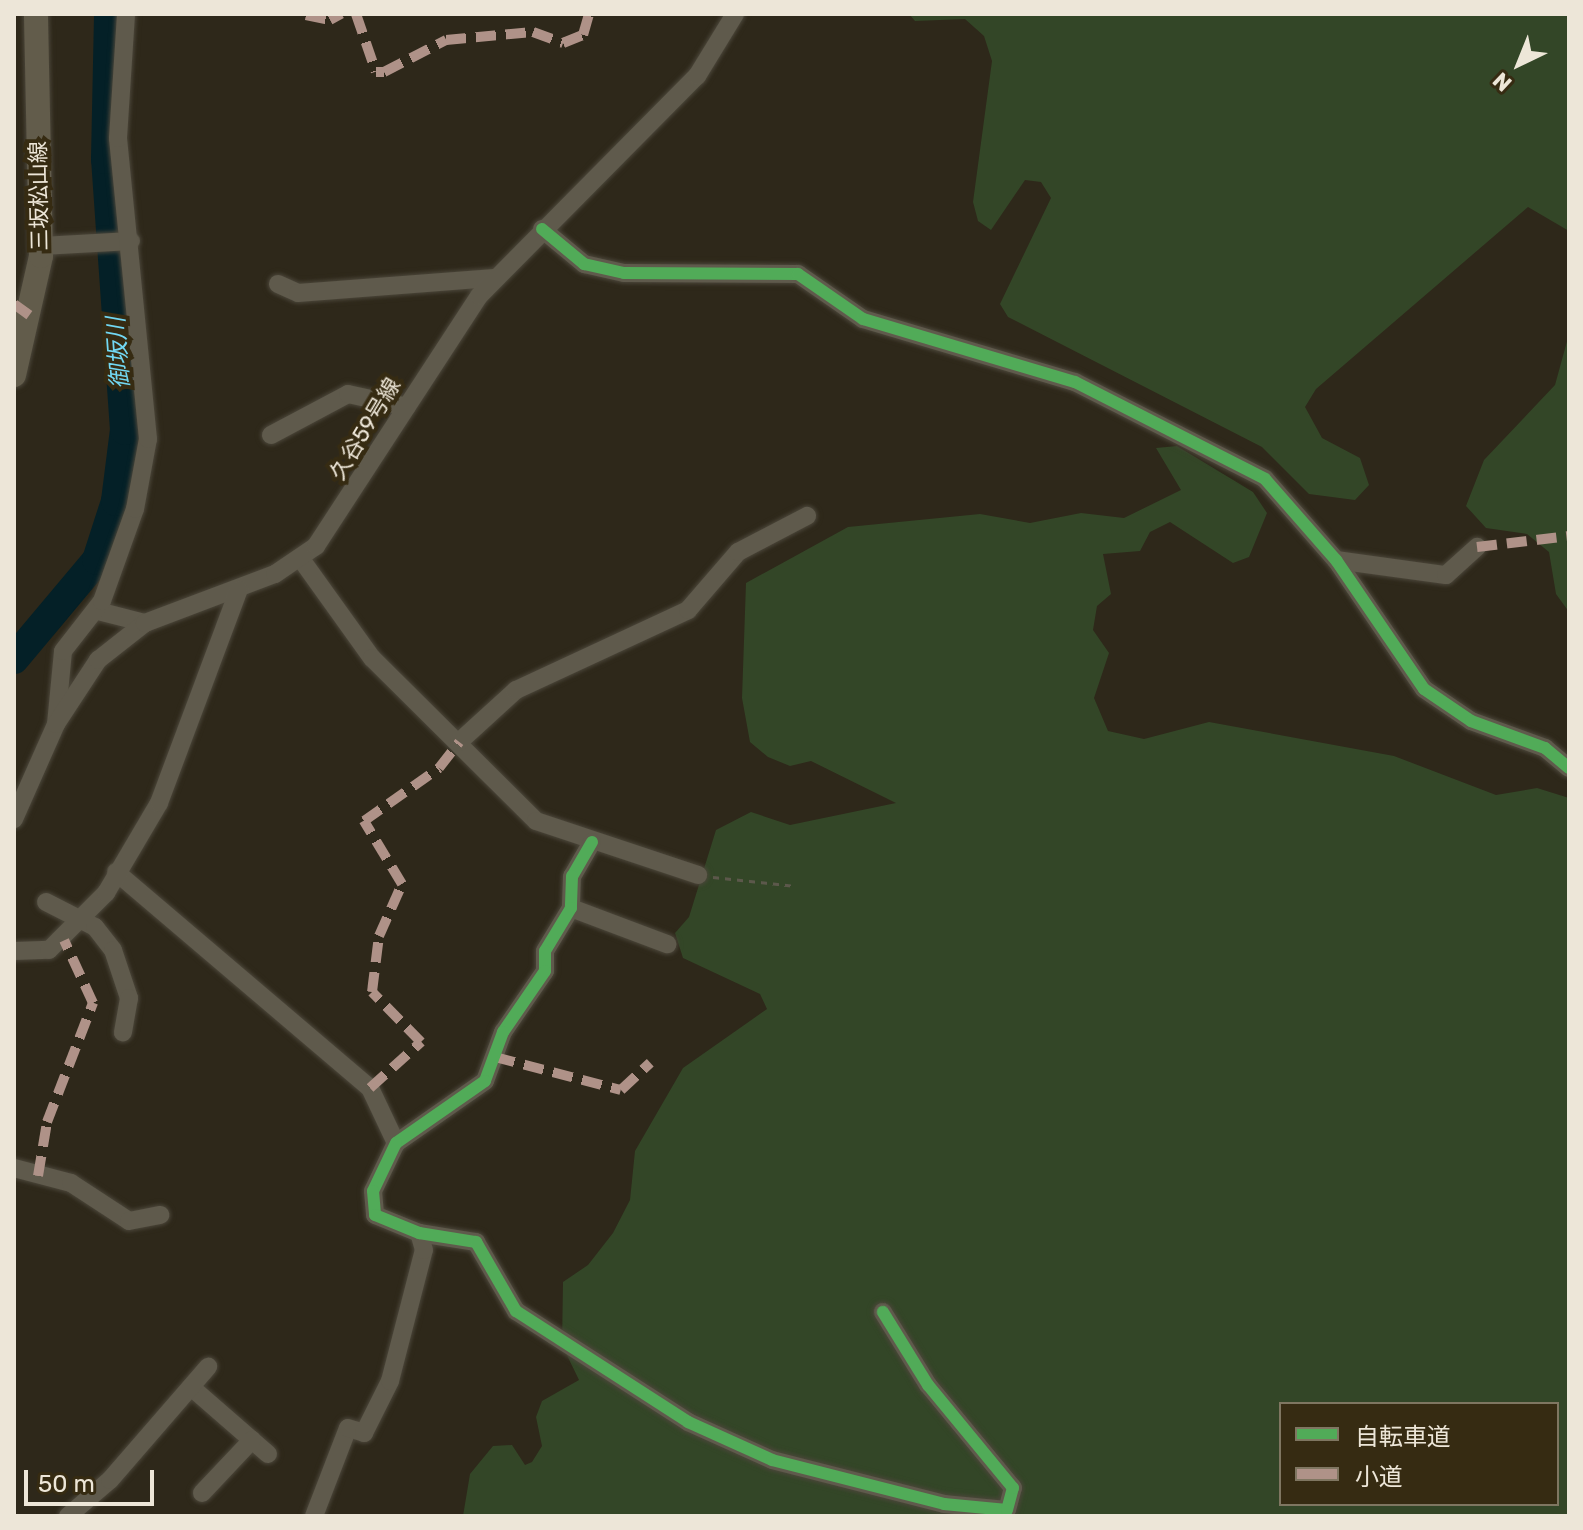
<!DOCTYPE html>
<meta charset="utf-8">
<style>
body{margin:0}
#map{position:relative;width:1583px;height:1530px;overflow:hidden;background:#2e281a;font-family:Rubik,"Noto Sans JP",sans-serif}
div>[style]{position:absolute}
[style*='--x']{left:calc(var(--x)*1px);top:calc(var(--y)*1px);width:calc(var(--w)*1px);rotate:calc(var(--a)*1deg)}
.green>*{inset:0;background:#334627}
.river>*{height:30px;margin:-15px;padding:0 15px;transform-origin:15px;border-radius:15px;background:#042027}
.path>*{height:3px;margin-top:-1.5px;transform-origin:0;background:repeating-linear-gradient(90deg,#5c584b 0 6px,transparent 0 12px)}
.roads{filter:drop-shadow(0 0 2px #4b463a) drop-shadow(0 0 2px #4b463a)}
.street>*{height:18px;margin:-9px;padding:0 9px;transform-origin:9px;border-radius:9px;background:#5f5a4c}
.secondary>*{height:24px;margin:-12px;padding:0 12px;transform-origin:12px;border-radius:12px;background:#625c4b}
.quiet>*{height:10px;margin-top:-5px;transform-origin:0;background:repeating-linear-gradient(90deg,#af9288 0 20px,transparent 0 30px)}
.cycleway>*{height:12px;margin:-6px;padding:0 6px;transform-origin:6px;border-radius:6px;background:#51ab58}
span{translate:-50% -50%;white-space:nowrap;text-align:center;line-height:1.15;-webkit-text-stroke:8px #362b12;paint-order:stroke}
.street-label{font-size:22px;color:#ede6d8}
.water-label{font-size:24px;color:#72d8f3;font-style:italic}
.frame{position:absolute;inset:0;border:16px solid #ede6d8;pointer-events:none}
.legend{position:absolute;left:1279px;top:1402px;width:280px;height:104px;box-sizing:border-box;background:#362b12;border:2px solid #7f7661;margin:0;padding:10px 14px;list-style:none;font-size:24px;color:#ede6d8}
.legend li{display:flex;align-items:center;gap:16px;height:40px}
.legend b{width:40px;border:2px solid #7f7661}
.north{position:absolute;left:1479px;top:24px;width:80px;height:80px;-webkit-text-stroke:6px #362b12;paint-order:stroke;rotate:223deg;font-size:22px;font-weight:700;line-height:32px;text-align:center;color:#ede6d8}
.north::after{content:'';display:block;margin:auto;width:28px;height:36px;background:#ede6d8;clip-path:polygon(50% 0,100% 100%,50% 72%,0 100%)}
.scale{position:absolute;left:24px;top:1470px;width:130px;height:36px;box-sizing:border-box;border:4px solid #ede6d8;border-top:0;padding-left:10px;font-size:24px;line-height:28px;white-space:nowrap;color:#ede6d8;-webkit-text-stroke:6px #362b12;paint-order:stroke}
</style>
<div id="map">
<div class="green">
<i style="clip-path:polygon(909px 14px,1569px 14px,1569px 231px,1528px 207px,1316px 389px,1305px 407px,1322px 438px,1360px 458px,1369px 485px,1355px 500px,1309px 494px,1262px 447px,1008px 317px,1000px 304px,1051px 198px,1041px 182px,1025px 180px,991px 230px,978px 221px,973px 202px,992px 61px,984px 36px,965px 19px,915px 21px)"></i>
<i style="clip-path:polygon(1569px 334px,1569px 612px,1556px 594px,1549px 552px,1527px 534px,1486px 528px,1466px 506px,1484px 460px,1555px 385px)"></i>
<i style="clip-path:polygon(evenodd,1177px 446px,1253px 492px,1267px 513px,1249px 557px,1233px 563px,1170px 522px,1150px 532px,1140px 551px,1103px 554px,1111px 594px,1097px 606px,1093px 630px,1109px 653px,1094px 698px,1108px 731px,1144px 739px,1209px 722px,1394px 756px,1496px 795px,1537px 788px,1569px 798px,1569px 1516px,463px 1516px,470px 1474px,493px 1446px,512px 1445px,525px 1465px,532px 1462px,542px 1446px,536px 1417px,542px 1401px,579px 1380px,562px 1345px,563px 1282px,588px 1265px,613px 1233px,630px 1200px,635px 1151px,683px 1068px,767px 1009px,760px 994px,683px 958px,675px 933px,689px 917px,716px 830px,751px 812px,790px 825px,896px 803px,811px 761px,790px 766px,768px 757px,750px 742px,742px 698px,746px 583px,848px 527px,980px 514px,1030px 523px,1081px 513px,1124px 518px,1181px 490px,1156px 448px,1177px 446px,1281px 1404px,1557px 1404px,1557px 1504px,1281px 1504px,1281px 1404px)"></i>
</div>
<div class="river">
<i style="--x:14;--y:659;--w:129;--a:-50"></i>
<i style="--x:97;--y:560;--w:62;--a:-72.1"></i>
<i style="--x:116;--y:501;--w:72;--a:-82.8"></i>
<i style="--x:125;--y:430;--w:272;--a:-94"></i>
<i style="--x:106;--y:159;--w:145;--a:-88.8"></i>
</div>
<div class="path">
<i style="--x:713;--y:877;--w:83;--a:6.2"></i>
</div>
<div class="roads">
<div class="street">
<i style="--x:542;--y:229;--w:55;--a:39.8"></i>
<i style="--x:584;--y:264;--w:41;--a:12.7"></i>
<i style="--x:624;--y:273;--w:174;--a:0.3"></i>
<i style="--x:798;--y:274;--w:79;--a:34.7"></i>
<i style="--x:863;--y:319;--w:221;--a:16.6"></i>
<i style="--x:1075;--y:382;--w:213;--a:27"></i>
<i style="--x:1265;--y:479;--w:108;--a:48.8"></i>
<i style="--x:1336;--y:560;--w:156;--a:55.7"></i>
<i style="--x:1424;--y:689;--w:57;--a:34.2"></i>
<i style="--x:1471;--y:721;--w:79;--a:20"></i>
<i style="--x:1545;--y:748;--w:31;--a:40"></i>
<i style="--x:42;--y:246;--w:89;--a:-3.2"></i>
<i style="--x:278;--y:284;--w:22;--a:24"></i>
<i style="--x:298;--y:293;--w:197;--a:-4.4"></i>
<i style="--x:271;--y:435;--w:87;--a:-28"></i>
<i style="--x:348;--y:394;--w:60;--a:12.4"></i>
<i style="--x:301;--y:559;--w:122;--a:54.4"></i>
<i style="--x:372;--y:658;--w:231;--a:44.8"></i>
<i style="--x:536;--y:821;--w:171;--a:18.4"></i>
<i style="--x:1336;--y:560;--w:111;--a:7.8"></i>
<i style="--x:1446;--y:575;--w:42;--a:-42.1"></i>
<i style="--x:98;--y:611;--w:49;--a:14.3"></i>
<i style="--x:56;--y:724;--w:73;--a:-84.5"></i>
<i style="--x:63;--y:651;--w:63;--a:-52"></i>
<i style="--x:102;--y:601;--w:98;--a:-70.3"></i>
<i style="--x:135;--y:509;--w:71;--a:-79.5"></i>
<i style="--x:148;--y:439;--w:302;--a:-95.7"></i>
<i style="--x:118;--y:138;--w:124;--a:-86.3"></i>
<i style="--x:459;--y:742;--w:77;--a:-42.4"></i>
<i style="--x:516;--y:690;--w:190;--a:-24.9"></i>
<i style="--x:688;--y:610;--w:77;--a:-49.2"></i>
<i style="--x:738;--y:552;--w:78;--a:-27.6"></i>
<i style="--x:14;--y:819;--w:104;--a:-66.1"></i>
<i style="--x:56;--y:724;--w:77;--a:-56.7"></i>
<i style="--x:98;--y:660;--w:60;--a:-38.2"></i>
<i style="--x:145;--y:623;--w:139;--a:-20.7"></i>
<i style="--x:275;--y:574;--w:50;--a:-34.3"></i>
<i style="--x:316;--y:546;--w:298;--a:-56.9"></i>
<i style="--x:479;--y:296;--w:310;--a:-45.3"></i>
<i style="--x:697;--y:76;--w:73;--a:-58.5"></i>
<i style="--x:592;--y:842;--w:39;--a:120"></i>
<i style="--x:572;--y:876;--w:32;--a:92"></i>
<i style="--x:571;--y:908;--w:50;--a:121.2"></i>
<i style="--x:545;--y:951;--w:20;--a:90"></i>
<i style="--x:545;--y:971;--w:74;--a:124.5"></i>
<i style="--x:503;--y:1032;--w:52;--a:110.2"></i>
<i style="--x:485;--y:1081;--w:108;--a:145.1"></i>
<i style="--x:396;--y:1143;--w:53;--a:115.6"></i>
<i style="--x:373;--y:1191;--w:24;--a:85"></i>
<i style="--x:375;--y:1215;--w:48;--a:22.2"></i>
<i style="--x:419;--y:1233;--w:58;--a:9"></i>
<i style="--x:476;--y:1242;--w:80;--a:59.9"></i>
<i style="--x:516;--y:1311;--w:205;--a:32.8"></i>
<i style="--x:688;--y:1422;--w:92;--a:24.3"></i>
<i style="--x:772;--y:1460;--w:178;--a:14.3"></i>
<i style="--x:944;--y:1504;--w:63;--a:5.4"></i>
<i style="--x:1007;--y:1510;--w:23;--a:-75"></i>
<i style="--x:1013;--y:1488;--w:134;--a:-129.5"></i>
<i style="--x:928;--y:1385;--w:86;--a:-121.7"></i>
<i style="--x:116;--y:872;--w:333;--a:40.4"></i>
<i style="--x:370;--y:1088;--w:61;--a:64.7"></i>
<i style="--x:46;--y:902;--w:55;--a:27"></i>
<i style="--x:95;--y:927;--w:29;--a:52"></i>
<i style="--x:113;--y:950;--w:51;--a:71.6"></i>
<i style="--x:129;--y:998;--w:35;--a:100"></i>
<i style="--x:571;--y:908;--w:103;--a:20.6"></i>
<i style="--x:14;--y:951;--w:35;--a:-2"></i>
<i style="--x:49;--y:950;--w:81;--a:-45"></i>
<i style="--x:106;--y:893;--w:104;--a:-59.5"></i>
<i style="--x:159;--y:803;--w:228;--a:-69.5"></i>
<i style="--x:14;--y:1168;--w:59;--a:14.7"></i>
<i style="--x:71;--y:1183;--w:69;--a:33.2"></i>
<i style="--x:129;--y:1221;--w:32;--a:-11"></i>
<i style="--x:191;--y:1387;--w:102;--a:41"></i>
<i style="--x:202;--y:1493;--w:73;--a:-46.7"></i>
<i style="--x:68;--y:1516;--w:55;--a:-40.6"></i>
<i style="--x:110;--y:1480;--w:150;--a:-49.1"></i>
<i style="--x:314;--y:1516;--w:94;--a:-68.9"></i>
<i style="--x:348;--y:1428;--w:17;--a:17"></i>
<i style="--x:364;--y:1433;--w:58;--a:-63.4"></i>
<i style="--x:390;--y:1381;--w:135;--a:-75.5"></i>
<i style="--x:424;--y:1250;--w:18;--a:-106"></i>
</div>
<div class="secondary">
<i style="--x:14;--y:375;--w:122;--a:-77.2"></i>
<i style="--x:41;--y:256;--w:242;--a:-91.2"></i>
</div>
</div>
<div class="quiet">
<i style="--x:356;--y:14;--w:61;--a:71"></i>
<i style="--x:376;--y:72;--w:8;--a:0"></i>
<i style="--x:384;--y:72;--w:70;--a:-27.3"></i>
<i style="--x:446;--y:40;--w:87;--a:-5.3"></i>
<i style="--x:533;--y:32;--w:32;--a:20"></i>
<i style="--x:563;--y:43;--w:22;--a:-22"></i>
<i style="--x:583;--y:35;--w:22;--a:-74"></i>
<i style="--x:306;--y:15;--w:25;--a:12"></i>
<i style="--x:330;--y:20;--w:13;--a:-29"></i>
<i style="--x:14;--y:304;--w:19;--a:36"></i>
<i style="--x:1477;--y:547;--w:93;--a:-6.8"></i>
<i style="--x:495;--y:1057;--w:130;--a:14.7"></i>
<i style="--x:621;--y:1090;--w:40;--a:-43"></i>
<i style="--x:370;--y:1088;--w:69;--a:-42"></i>
<i style="--x:421;--y:1042;--w:70;--a:-134.4"></i>
<i style="--x:372;--y:992;--w:56;--a:-82.9"></i>
<i style="--x:379;--y:936;--w:57;--a:-66.1"></i>
<i style="--x:402;--y:884;--w:74;--a:-121.1"></i>
<i style="--x:364;--y:821;--w:92;--a:-35.2"></i>
<i style="--x:439;--y:768;--w:33;--a:-52"></i>
<i style="--x:38;--y:1176;--w:55;--a:-80.5"></i>
<i style="--x:47;--y:1122;--w:128;--a:-68.9"></i>
<i style="--x:93;--y:1003;--w:69;--a:-114.7"></i>
</div>
<div class="cycleway">
<i style="--x:542;--y:229;--w:55;--a:39.8"></i>
<i style="--x:584;--y:264;--w:41;--a:12.7"></i>
<i style="--x:624;--y:273;--w:174;--a:0.3"></i>
<i style="--x:798;--y:274;--w:79;--a:34.7"></i>
<i style="--x:863;--y:319;--w:221;--a:16.6"></i>
<i style="--x:1075;--y:382;--w:213;--a:27"></i>
<i style="--x:1265;--y:479;--w:108;--a:48.8"></i>
<i style="--x:1336;--y:560;--w:156;--a:55.7"></i>
<i style="--x:1424;--y:689;--w:57;--a:34.2"></i>
<i style="--x:1471;--y:721;--w:79;--a:20"></i>
<i style="--x:1545;--y:748;--w:31;--a:40"></i>
<i style="--x:592;--y:842;--w:39;--a:120"></i>
<i style="--x:572;--y:876;--w:32;--a:92"></i>
<i style="--x:571;--y:908;--w:50;--a:121.2"></i>
<i style="--x:545;--y:951;--w:20;--a:90"></i>
<i style="--x:545;--y:971;--w:74;--a:124.5"></i>
<i style="--x:503;--y:1032;--w:52;--a:110.2"></i>
<i style="--x:485;--y:1081;--w:108;--a:145.1"></i>
<i style="--x:396;--y:1143;--w:53;--a:115.6"></i>
<i style="--x:373;--y:1191;--w:24;--a:85"></i>
<i style="--x:375;--y:1215;--w:48;--a:22.2"></i>
<i style="--x:419;--y:1233;--w:58;--a:9"></i>
<i style="--x:476;--y:1242;--w:80;--a:59.9"></i>
<i style="--x:516;--y:1311;--w:205;--a:32.8"></i>
<i style="--x:688;--y:1422;--w:92;--a:24.3"></i>
<i style="--x:772;--y:1460;--w:178;--a:14.3"></i>
<i style="--x:944;--y:1504;--w:63;--a:5.4"></i>
<i style="--x:1007;--y:1510;--w:23;--a:-75"></i>
<i style="--x:1013;--y:1488;--w:134;--a:-129.5"></i>
<i style="--x:928;--y:1385;--w:86;--a:-121.7"></i>
</div>
<div class="street-label">
<span style="left:39px;top:196px;rotate:-91deg">三坂松山線</span>
<span style="left:365px;top:429px;rotate:-59deg">久谷59号線</span>
</div>
<div class="water-label">
<span style="left:119px;top:353px;rotate:-94deg">御坂川</span>
</div>
<div class="frame"></div>
<ul class="legend">
<li><b style="height:10px;background:#51ab58"></b>自転車道</li>
<li><b style="height:10px;background:#af9288"></b>小道</li>
</ul>
<div class="north">N</div>
<div class="scale">50 m</div>
</div>
